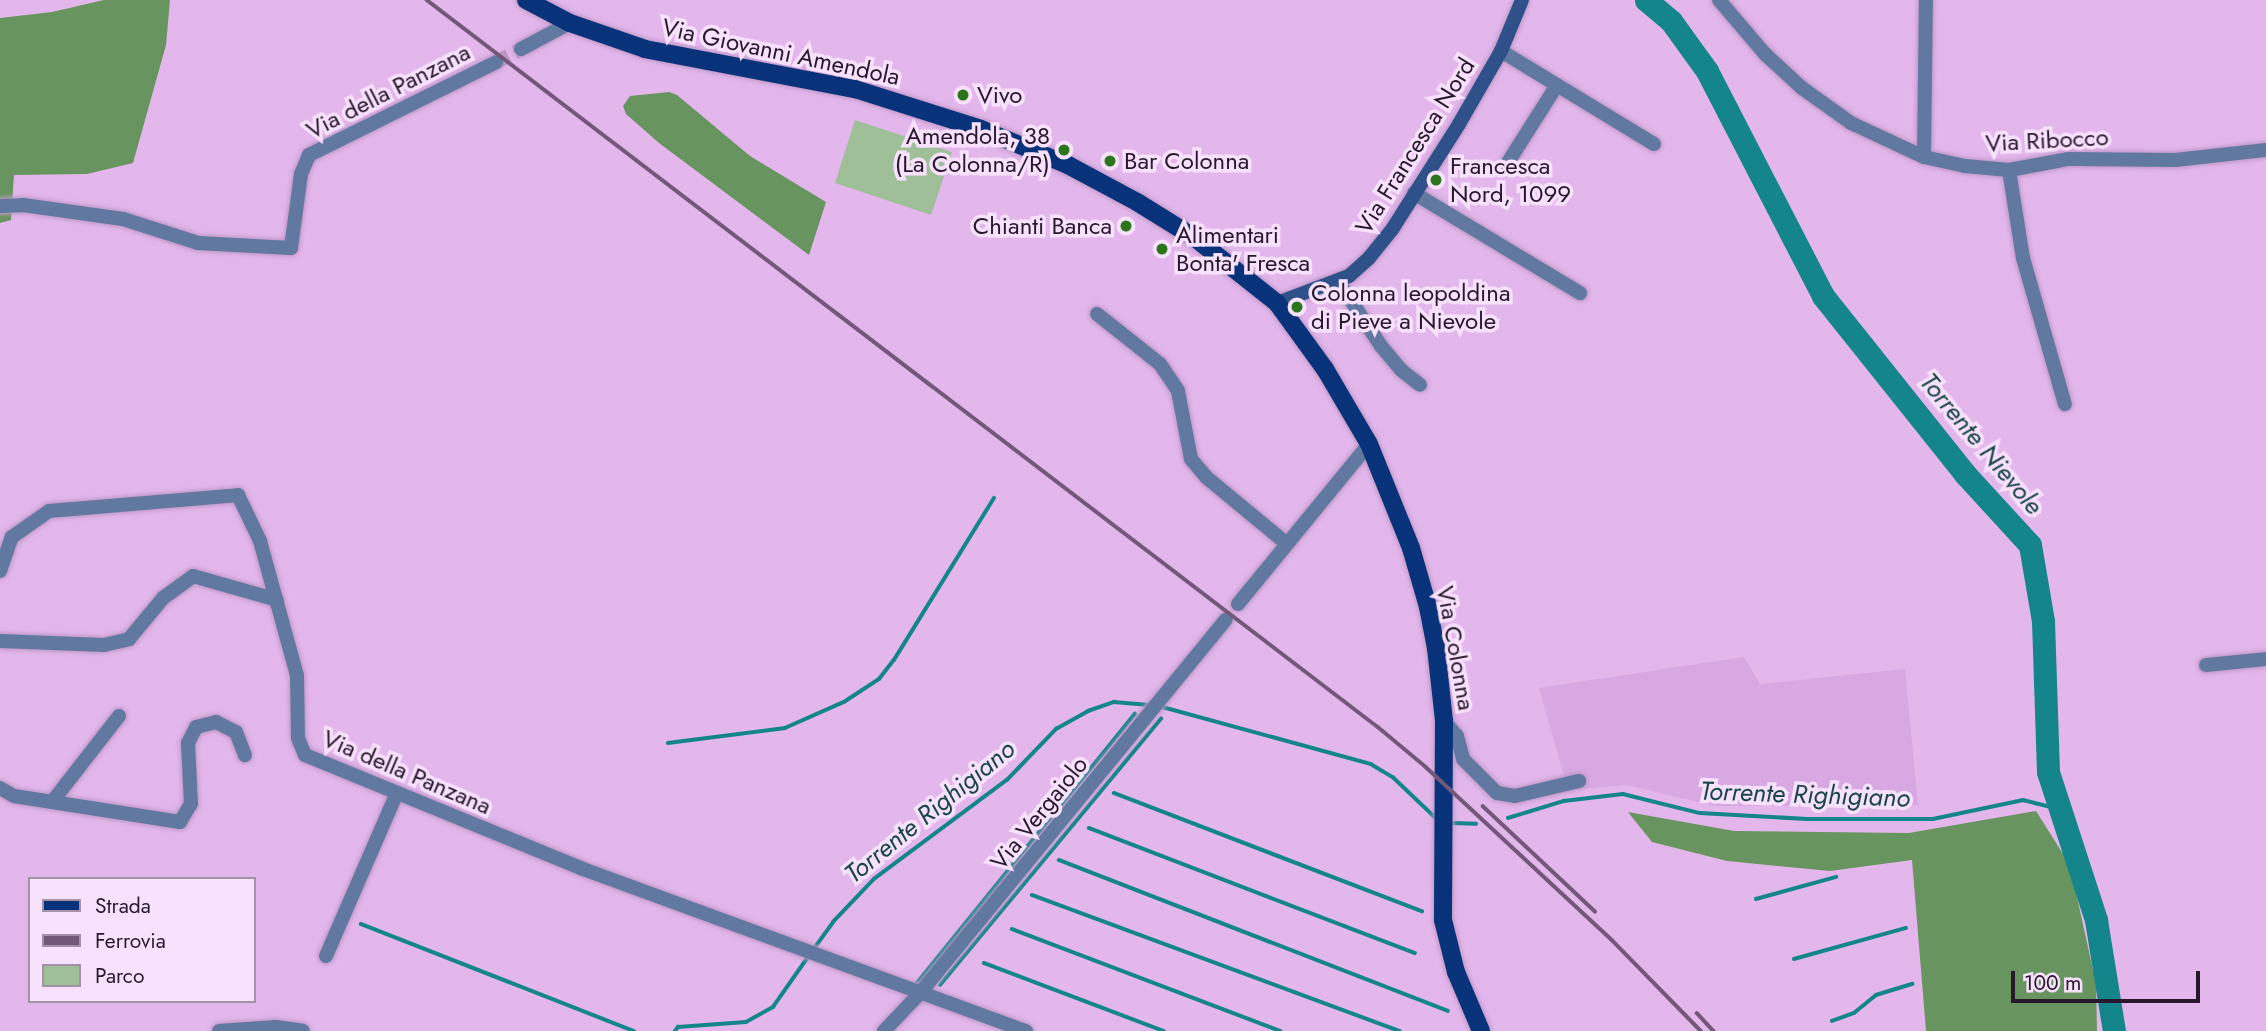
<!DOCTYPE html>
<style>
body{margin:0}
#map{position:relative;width:2266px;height:1031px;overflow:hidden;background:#e3b7ec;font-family:Jost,sans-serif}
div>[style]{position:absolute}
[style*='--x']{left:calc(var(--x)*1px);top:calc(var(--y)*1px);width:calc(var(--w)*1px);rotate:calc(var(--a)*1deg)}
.built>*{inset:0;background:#d7a8e1}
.green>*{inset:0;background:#9ebf97}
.forest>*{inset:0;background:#68955f}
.stream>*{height:3.5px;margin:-1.75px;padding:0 1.75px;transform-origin:1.75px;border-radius:1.75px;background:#14858b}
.river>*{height:23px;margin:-11.5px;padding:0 11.5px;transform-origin:11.5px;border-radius:11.5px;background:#14858b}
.street-tunnel>*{height:14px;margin-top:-7px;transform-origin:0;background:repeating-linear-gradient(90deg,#be97c6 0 14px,transparent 0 21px)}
.roads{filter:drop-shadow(0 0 2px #be97c6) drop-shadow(0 0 2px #be97c6)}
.street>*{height:14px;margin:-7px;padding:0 7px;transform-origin:7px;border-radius:7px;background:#6179a1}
.secondary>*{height:14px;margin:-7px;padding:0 7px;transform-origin:7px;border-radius:7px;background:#2f518a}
.primary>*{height:18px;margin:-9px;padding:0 9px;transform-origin:9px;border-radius:9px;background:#083279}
.rail>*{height:3.5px;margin:-1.75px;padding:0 1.75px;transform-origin:1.75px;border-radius:1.75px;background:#735879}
.dots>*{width:19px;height:19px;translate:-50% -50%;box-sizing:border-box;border:4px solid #f7e1fc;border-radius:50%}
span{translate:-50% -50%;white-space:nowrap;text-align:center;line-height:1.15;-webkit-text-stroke:7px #f7e1fc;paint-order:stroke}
.street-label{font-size:24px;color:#28182c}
.poi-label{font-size:24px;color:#28182c}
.left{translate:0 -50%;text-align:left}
.right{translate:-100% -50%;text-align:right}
.water-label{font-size:26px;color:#1a4649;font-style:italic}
.legend{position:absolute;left:28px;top:877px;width:228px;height:126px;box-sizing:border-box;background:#f7e1fc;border:2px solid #a491a9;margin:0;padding:9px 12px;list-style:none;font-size:21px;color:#28182c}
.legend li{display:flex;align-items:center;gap:14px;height:35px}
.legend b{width:35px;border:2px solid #a491a9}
.scale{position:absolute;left:2011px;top:971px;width:189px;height:32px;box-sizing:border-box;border:4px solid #28182c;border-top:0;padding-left:9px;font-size:21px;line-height:24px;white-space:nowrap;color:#28182c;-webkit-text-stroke:5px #f7e1fc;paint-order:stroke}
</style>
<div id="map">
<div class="built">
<i style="clip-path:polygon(1744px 657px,1760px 684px,1905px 669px,1918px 805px,1714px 806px,1627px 785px,1568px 790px,1539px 688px)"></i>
</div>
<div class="green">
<i style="clip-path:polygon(855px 120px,952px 152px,931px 215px,835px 183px)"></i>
</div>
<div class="forest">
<i style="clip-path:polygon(104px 0,170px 0,166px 45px,133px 163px,87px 174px,14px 175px,11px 220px,0 223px,0 18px,52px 12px)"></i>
<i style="clip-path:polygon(669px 92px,677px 95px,750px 156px,826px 202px,809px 255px,659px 143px,626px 114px,623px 106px,630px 96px)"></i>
<i style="clip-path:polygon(2036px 811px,2070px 865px,2096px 984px,2097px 1031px,1926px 1031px,1912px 860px,1830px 871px,1727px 861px,1652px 842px,1628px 812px,1734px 831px,1909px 833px)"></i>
</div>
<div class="stream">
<i style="--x:1159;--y:706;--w:220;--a:15.3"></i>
<i style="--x:1371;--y:764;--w:26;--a:31"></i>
<i style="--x:1393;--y:777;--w:59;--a:43.6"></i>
<i style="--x:668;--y:743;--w:118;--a:-7.3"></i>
<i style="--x:785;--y:728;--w:64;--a:-23.8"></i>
<i style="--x:844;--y:702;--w:42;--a:-33.3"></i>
<i style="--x:879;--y:679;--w:24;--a:-52"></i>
<i style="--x:894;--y:660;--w:190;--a:-58.3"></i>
<i style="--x:1114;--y:793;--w:330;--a:21"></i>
<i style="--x:1508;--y:818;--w:59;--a:-16.9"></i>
<i style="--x:1564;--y:801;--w:59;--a:-6.8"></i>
<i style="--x:1623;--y:794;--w:79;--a:13.9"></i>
<i style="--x:1700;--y:813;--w:107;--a:3.2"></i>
<i style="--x:1807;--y:819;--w:126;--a:0"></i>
<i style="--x:1933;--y:819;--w:92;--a:-11.9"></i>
<i style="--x:2023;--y:800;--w:38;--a:14"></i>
<i style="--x:1452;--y:823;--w:24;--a:2"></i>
<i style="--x:1089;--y:828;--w:349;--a:21"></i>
<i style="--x:1059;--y:860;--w:417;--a:21.2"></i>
<i style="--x:1032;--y:895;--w:392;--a:20.3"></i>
<i style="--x:1756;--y:899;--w:83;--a:-15.4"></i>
<i style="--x:361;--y:924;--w:293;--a:21.4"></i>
<i style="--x:1012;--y:929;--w:287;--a:20.8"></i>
<i style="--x:813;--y:950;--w:34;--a:-54"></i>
<i style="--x:833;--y:922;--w:59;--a:-46.4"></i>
<i style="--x:874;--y:879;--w:166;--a:-36.7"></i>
<i style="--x:1007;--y:780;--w:71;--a:-46.1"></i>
<i style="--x:1056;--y:729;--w:37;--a:-29"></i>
<i style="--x:1088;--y:711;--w:28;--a:-19"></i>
<i style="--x:1114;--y:702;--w:38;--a:5"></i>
<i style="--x:1794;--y:959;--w:116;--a:-15.5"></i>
<i style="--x:984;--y:963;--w:192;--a:20.7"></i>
<i style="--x:917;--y:983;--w:346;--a:-51"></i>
<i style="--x:940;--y:985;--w:346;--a:-50.3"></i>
<i style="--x:1832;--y:1021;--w:23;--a:-20"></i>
<i style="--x:1854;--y:1013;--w:28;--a:-39"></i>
<i style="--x:1876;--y:995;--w:38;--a:-17"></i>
<i style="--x:675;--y:1031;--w:5;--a:-53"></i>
<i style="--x:678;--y:1027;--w:68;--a:-4.2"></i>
<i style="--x:746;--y:1022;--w:31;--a:-29"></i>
<i style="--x:773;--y:1007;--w:61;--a:-55"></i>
</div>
<div class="river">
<i style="--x:1646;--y:0;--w:33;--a:40"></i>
<i style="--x:1671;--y:21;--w:62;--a:54.2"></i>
<i style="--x:1707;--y:71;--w:253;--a:62.7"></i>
<i style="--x:1823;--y:296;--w:228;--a:51.4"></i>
<i style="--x:1965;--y:474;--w:96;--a:47.5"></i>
<i style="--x:2030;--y:545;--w:77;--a:80.3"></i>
<i style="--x:2043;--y:621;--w:151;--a:88.1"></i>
<i style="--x:2048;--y:772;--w:156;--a:72"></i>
<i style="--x:2096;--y:920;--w:112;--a:80.8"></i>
</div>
<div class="street-tunnel">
<i style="--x:496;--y:62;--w:28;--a:-27"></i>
</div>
<div class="roads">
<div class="street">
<i style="--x:1719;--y:0;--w:71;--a:49.6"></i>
<i style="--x:1765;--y:54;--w:50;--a:42.6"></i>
<i style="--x:1802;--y:88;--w:60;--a:35.5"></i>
<i style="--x:1851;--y:123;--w:81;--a:25"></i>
<i style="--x:1924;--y:157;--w:42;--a:12.4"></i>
<i style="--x:1965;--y:166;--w:44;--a:5.2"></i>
<i style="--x:2009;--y:170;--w:61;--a:-10.4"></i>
<i style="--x:2069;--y:159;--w:106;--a:0.5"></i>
<i style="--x:2175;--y:160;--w:92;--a:-6.3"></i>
<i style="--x:521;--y:49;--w:55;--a:-28"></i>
<i style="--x:1501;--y:51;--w:179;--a:31.3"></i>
<i style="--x:1924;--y:157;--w:157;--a:-89.3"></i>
<i style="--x:1507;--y:164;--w:93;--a:-57.7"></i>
<i style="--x:2009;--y:170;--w:89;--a:81"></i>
<i style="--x:2023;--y:258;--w:152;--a:74"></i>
<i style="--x:1414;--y:193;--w:194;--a:31.1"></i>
<i style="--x:0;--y:206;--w:23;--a:-2"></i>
<i style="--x:23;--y:205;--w:101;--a:8"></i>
<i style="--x:123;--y:219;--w:79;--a:17.7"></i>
<i style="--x:198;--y:243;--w:93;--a:3.1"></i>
<i style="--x:291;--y:248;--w:75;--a:-82.3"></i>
<i style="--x:301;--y:174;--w:21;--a:-67"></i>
<i style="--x:309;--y:155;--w:209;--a:-26.4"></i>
<i style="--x:1338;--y:281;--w:78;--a:56.5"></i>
<i style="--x:1381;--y:346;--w:31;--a:50"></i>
<i style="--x:1401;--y:370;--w:24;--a:38"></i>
<i style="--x:1097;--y:314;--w:80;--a:38.4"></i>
<i style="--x:1160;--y:364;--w:32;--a:56"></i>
<i style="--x:1178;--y:391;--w:69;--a:79.2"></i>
<i style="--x:1191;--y:459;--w:23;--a:50"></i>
<i style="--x:1206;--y:477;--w:105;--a:39.6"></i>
<i style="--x:0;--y:571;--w:36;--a:-71"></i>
<i style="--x:12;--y:537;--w:45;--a:-35.1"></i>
<i style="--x:49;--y:511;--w:190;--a:-4.8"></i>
<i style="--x:238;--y:495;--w:51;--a:64.4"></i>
<i style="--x:260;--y:541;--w:139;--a:74.6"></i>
<i style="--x:297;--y:675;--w:63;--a:89.1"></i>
<i style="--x:298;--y:738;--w:18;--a:68"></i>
<i style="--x:305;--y:755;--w:300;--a:22.3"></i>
<i style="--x:583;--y:869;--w:472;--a:20.1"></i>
<i style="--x:1238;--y:604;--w:207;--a:-50.7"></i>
<i style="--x:0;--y:641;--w:104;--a:2.2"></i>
<i style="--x:104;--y:645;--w:26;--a:-13"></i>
<i style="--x:129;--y:639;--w:53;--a:-50.3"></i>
<i style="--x:163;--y:598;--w:37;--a:-36"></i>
<i style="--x:193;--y:576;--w:87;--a:15.9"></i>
<i style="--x:2206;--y:665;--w:60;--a:-5.7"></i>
<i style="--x:1444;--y:721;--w:20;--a:49"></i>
<i style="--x:1457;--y:736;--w:24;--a:75"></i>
<i style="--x:1463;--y:759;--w:48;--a:45"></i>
<i style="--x:1497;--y:793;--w:18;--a:9"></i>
<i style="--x:1515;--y:796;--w:66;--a:-13.2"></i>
<i style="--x:0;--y:788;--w:16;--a:30"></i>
<i style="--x:14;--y:796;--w:168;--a:8.9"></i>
<i style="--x:180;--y:822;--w:21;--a:-59"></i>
<i style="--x:191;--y:804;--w:61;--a:-92.8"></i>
<i style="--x:188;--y:743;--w:18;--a:-63"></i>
<i style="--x:196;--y:727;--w:21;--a:-14"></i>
<i style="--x:216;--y:722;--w:22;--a:27"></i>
<i style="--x:236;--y:732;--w:25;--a:69"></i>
<i style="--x:52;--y:802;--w:109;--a:-52.1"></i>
<i style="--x:326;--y:956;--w:178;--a:-66.5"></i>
<i style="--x:219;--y:1031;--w:57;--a:-4"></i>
<i style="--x:276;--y:1027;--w:27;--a:8"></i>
<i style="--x:884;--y:1031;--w:54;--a:-46.5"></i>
<i style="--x:921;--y:992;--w:481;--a:-50.7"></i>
</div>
<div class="secondary">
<i style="--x:1277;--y:303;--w:77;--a:-20.6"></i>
<i style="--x:1349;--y:276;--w:27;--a:-42"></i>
<i style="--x:1369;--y:258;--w:38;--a:-51"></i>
<i style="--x:1393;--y:228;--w:123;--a:-57.6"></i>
<i style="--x:1459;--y:124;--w:84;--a:-60.1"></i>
<i style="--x:1501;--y:51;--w:55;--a:-67.6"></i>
</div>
<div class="primary">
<i style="--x:526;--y:0;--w:50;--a:27.6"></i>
<i style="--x:570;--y:23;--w:79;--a:19.1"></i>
<i style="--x:645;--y:49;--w:214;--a:10.8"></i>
<i style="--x:855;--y:89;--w:132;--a:17.6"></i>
<i style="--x:981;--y:129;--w:94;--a:22.5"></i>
<i style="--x:1068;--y:165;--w:78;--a:28.2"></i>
<i style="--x:1137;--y:202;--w:68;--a:31.8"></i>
<i style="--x:1195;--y:238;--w:105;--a:38.4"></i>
<i style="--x:1277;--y:303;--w:82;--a:54"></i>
<i style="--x:1325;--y:369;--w:87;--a:59.6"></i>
<i style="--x:1369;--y:444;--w:112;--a:68"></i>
<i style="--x:1411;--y:548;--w:61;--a:73.9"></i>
<i style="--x:1428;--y:607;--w:42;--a:79"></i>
<i style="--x:1436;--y:648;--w:73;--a:83.7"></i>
<i style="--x:1444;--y:721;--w:199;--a:90.3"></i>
<i style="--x:1443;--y:920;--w:54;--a:76"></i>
<i style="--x:1456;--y:972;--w:64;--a:67"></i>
</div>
</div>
<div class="rail">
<i style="--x:427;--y:0;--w:1197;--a:37.4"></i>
<i style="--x:1378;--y:727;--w:62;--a:39.8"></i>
<i style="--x:1426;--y:767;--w:254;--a:42.9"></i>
<i style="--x:1612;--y:940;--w:127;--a:45.6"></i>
<i style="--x:1483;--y:806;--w:154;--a:43.2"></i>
<i style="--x:1697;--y:1013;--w:25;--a:47"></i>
</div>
<div class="dots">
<i style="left:963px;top:95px;background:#2b761b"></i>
<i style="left:1064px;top:150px;background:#2b761b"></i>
<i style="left:1110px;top:161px;background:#2b761b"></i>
<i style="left:1436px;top:180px;background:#2b761b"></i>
<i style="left:1126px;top:226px;background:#2b761b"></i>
<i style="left:1162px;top:249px;background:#2b761b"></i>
<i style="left:1297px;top:307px;background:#2b761b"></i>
</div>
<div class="street-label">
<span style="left:781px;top:52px;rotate:12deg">Via Giovanni Amendola</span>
<span style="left:388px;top:91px;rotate:-27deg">Via della Panzana</span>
<span style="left:2047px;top:140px;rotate:-3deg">Via Ribocco</span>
<span style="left:1415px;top:146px;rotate:-58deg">Via Francesca Nord</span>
<span style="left:1456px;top:648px;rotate:80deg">Via Colonna</span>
<span style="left:407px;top:772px;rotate:23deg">Via della Panzana</span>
<span style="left:1039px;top:813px;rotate:-51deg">Via Vergaiolo</span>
</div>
<div class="poi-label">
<span class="left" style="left:977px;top:95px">Vivo</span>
<span class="right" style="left:1050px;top:150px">Amendola, 38<br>(La Colonna/R)</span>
<span class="left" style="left:1124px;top:161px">Bar Colonna</span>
<span class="left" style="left:1450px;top:180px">Francesca<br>Nord, 1099</span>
<span class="right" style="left:1112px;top:226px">Chianti Banca</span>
<span class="left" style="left:1176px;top:249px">Alimentari<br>Bonta' Fresca</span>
<span class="left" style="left:1311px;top:307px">Colonna leopoldina<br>di Pieve a Nievole</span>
</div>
<div class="water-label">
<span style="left:1981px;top:444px;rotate:50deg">Torrente Nievole</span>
<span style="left:1805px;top:795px;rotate:2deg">Torrente Righigiano</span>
<span style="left:930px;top:812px;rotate:-39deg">Torrente Righigiano</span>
</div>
<ul class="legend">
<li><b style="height:9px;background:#083279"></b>Strada</li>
<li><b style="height:9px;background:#735879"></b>Ferrovia</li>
<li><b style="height:19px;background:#9ebf97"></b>Parco</li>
</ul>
<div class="scale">100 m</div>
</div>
